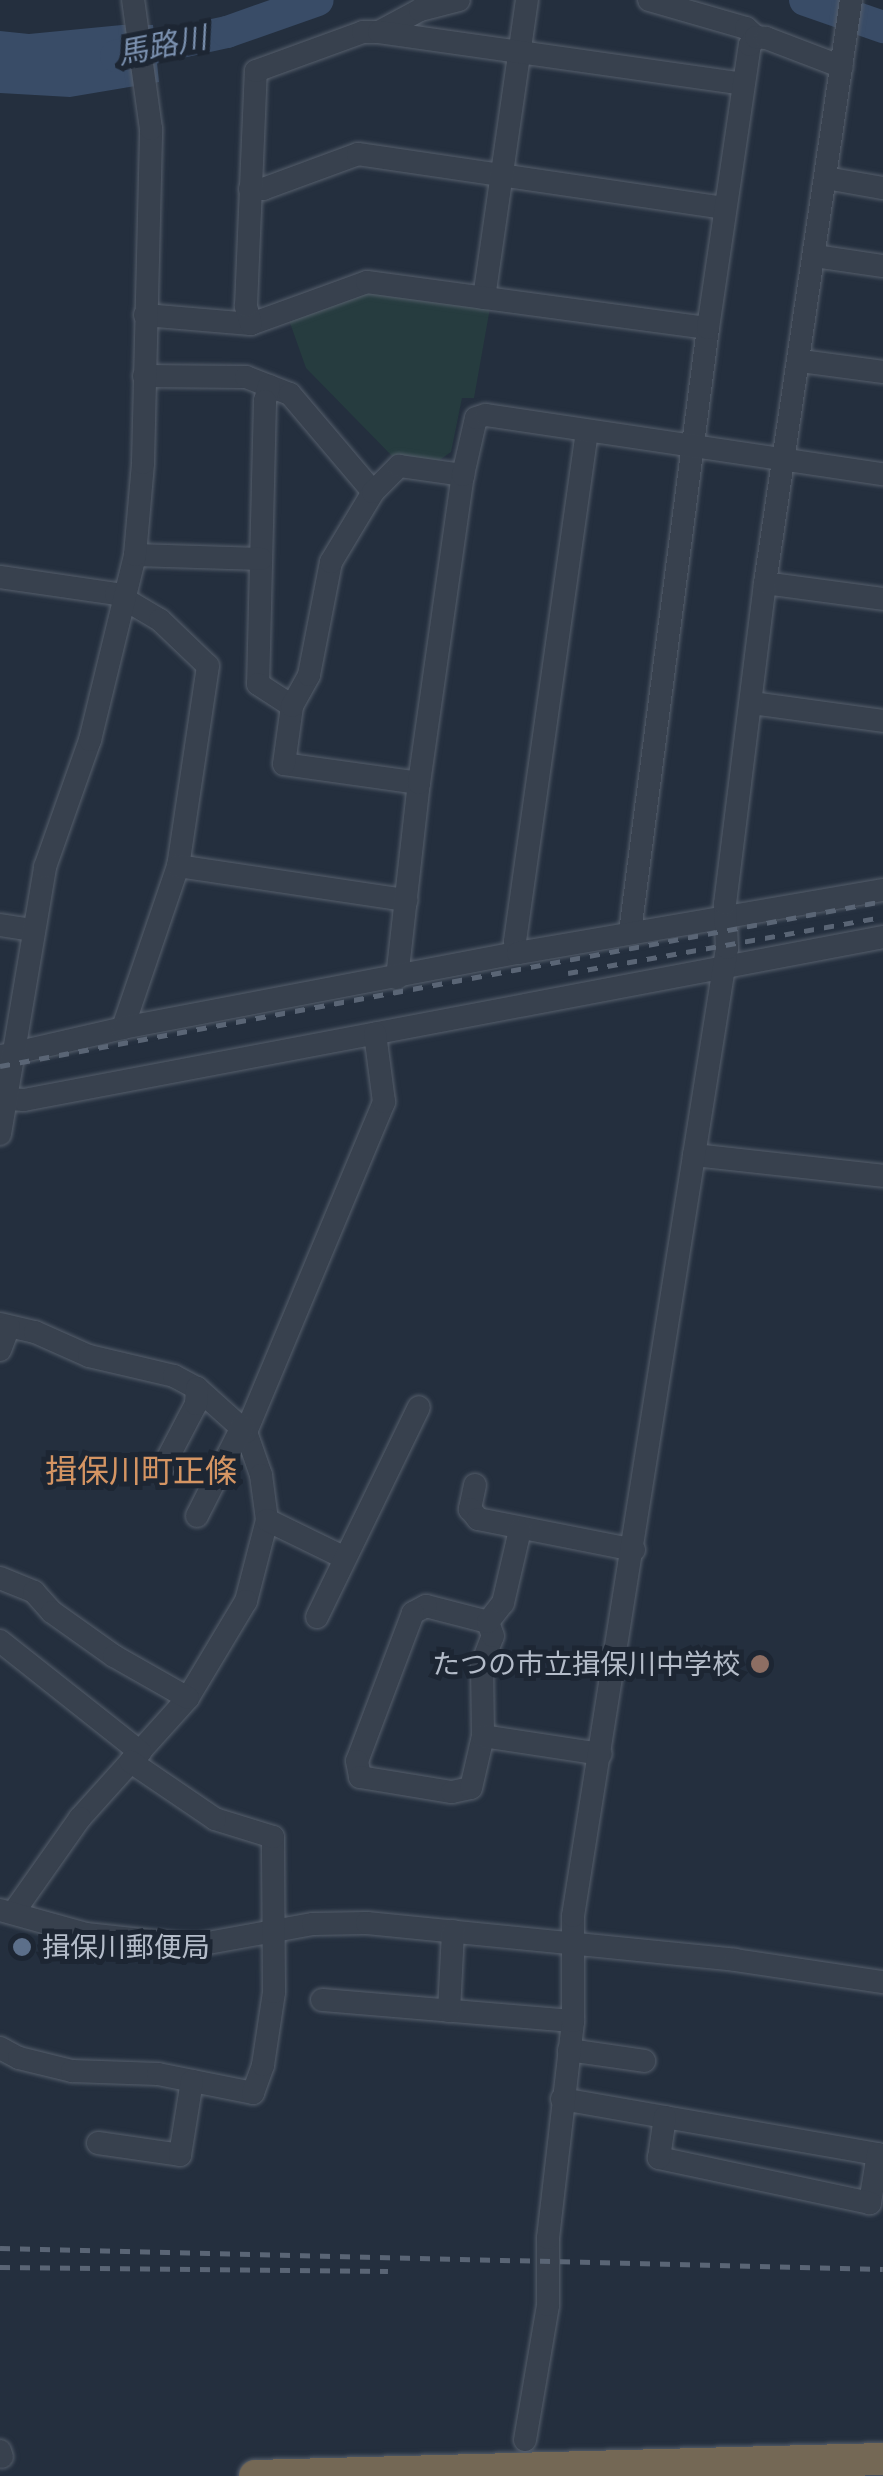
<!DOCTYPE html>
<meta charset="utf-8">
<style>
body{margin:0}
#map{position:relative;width:883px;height:2476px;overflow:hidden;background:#242f3e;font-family:"Asap Condensed","Noto Sans JP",sans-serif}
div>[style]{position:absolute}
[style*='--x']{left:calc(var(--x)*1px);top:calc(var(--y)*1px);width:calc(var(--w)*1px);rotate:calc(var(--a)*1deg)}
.green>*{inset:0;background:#263c3f}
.water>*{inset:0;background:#394c67}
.river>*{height:32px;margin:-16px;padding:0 16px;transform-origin:16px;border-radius:16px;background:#394c67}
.roads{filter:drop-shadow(0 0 2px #565f6c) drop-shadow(0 0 2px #565f6c)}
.minor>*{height:22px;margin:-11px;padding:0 11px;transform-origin:11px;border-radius:11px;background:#38414e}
.highway>*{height:32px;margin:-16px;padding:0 16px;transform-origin:16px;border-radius:16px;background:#746855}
.rail>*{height:5px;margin-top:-2.5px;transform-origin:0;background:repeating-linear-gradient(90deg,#5a6575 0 10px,transparent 0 20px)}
.dots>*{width:28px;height:28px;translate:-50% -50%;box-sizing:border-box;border:5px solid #1d2633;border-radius:50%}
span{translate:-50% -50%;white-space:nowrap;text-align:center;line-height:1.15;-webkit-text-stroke:10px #1d2633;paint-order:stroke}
.poi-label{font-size:28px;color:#b4bcc9}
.right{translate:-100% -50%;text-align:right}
.left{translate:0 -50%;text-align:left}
.water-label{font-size:30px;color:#7c92b1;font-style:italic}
.quarter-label{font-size:32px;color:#d59563}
</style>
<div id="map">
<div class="green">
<i style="clip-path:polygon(373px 291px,490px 308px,474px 398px,462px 398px,451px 452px,438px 461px,392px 456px,306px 368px,289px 320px)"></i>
</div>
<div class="water">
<i style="clip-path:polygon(122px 25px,153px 25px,159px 82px,70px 97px,0 93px,0 31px,29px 34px)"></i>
</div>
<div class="river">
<i style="--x:805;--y:0;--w:83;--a:19.1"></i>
<i style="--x:116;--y:56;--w:114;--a:-12.2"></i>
<i style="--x:227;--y:32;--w:96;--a:-19.4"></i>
</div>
<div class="roads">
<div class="minor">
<i style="--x:649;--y:0;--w:101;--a:16.1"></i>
<i style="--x:746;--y:28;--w:13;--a:42"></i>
<i style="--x:379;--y:32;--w:47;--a:-28.2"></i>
<i style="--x:420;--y:10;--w:40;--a:-14.4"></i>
<i style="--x:826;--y:178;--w:58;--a:10"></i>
<i style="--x:250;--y:189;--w:13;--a:0"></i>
<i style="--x:263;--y:189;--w:101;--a:-20.2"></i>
<i style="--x:358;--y:154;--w:371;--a:8.4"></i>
<i style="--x:815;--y:256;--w:69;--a:8.4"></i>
<i style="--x:484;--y:298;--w:301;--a:-81.8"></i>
<i style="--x:145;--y:315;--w:106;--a:4.9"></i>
<i style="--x:251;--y:324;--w:123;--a:-19.9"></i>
<i style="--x:367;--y:282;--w:344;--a:7.7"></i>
<i style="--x:251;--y:324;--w:19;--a:-106"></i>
<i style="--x:246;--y:306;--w:235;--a:-87.6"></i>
<i style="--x:256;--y:71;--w:114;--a:-20"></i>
<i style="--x:363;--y:32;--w:16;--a:0"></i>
<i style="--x:379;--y:32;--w:368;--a:8.1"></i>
<i style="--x:801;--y:361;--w:83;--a:7.6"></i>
<i style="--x:144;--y:376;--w:102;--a:0.6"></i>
<i style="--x:246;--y:377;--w:47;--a:21.1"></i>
<i style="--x:290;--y:394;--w:128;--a:49.7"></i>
<i style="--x:269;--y:386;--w:16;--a:105"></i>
<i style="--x:265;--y:401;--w:283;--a:91.4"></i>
<i style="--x:258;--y:684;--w:40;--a:32.9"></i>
<i style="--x:135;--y:555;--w:126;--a:1.8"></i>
<i style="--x:0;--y:577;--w:117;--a:8.3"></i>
<i style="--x:116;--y:594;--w:51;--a:30.6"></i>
<i style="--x:160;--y:620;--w:66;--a:43.8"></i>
<i style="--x:208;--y:666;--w:202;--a:98.5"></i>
<i style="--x:178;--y:866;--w:171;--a:108.8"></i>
<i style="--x:765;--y:583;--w:119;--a:7.7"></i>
<i style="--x:752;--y:703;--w:132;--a:7.8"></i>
<i style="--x:419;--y:783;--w:136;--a:-172"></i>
<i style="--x:284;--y:764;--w:59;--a:-82.1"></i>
<i style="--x:292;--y:706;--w:35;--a:-61"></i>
<i style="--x:309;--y:675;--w:115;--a:-79"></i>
<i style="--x:331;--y:562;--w:82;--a:-59"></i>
<i style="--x:373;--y:492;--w:37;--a:-45"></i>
<i style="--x:399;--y:466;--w:65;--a:8"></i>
<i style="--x:178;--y:866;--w:231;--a:8.5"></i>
<i style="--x:0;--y:925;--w:32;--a:9"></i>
<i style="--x:630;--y:932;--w:609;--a:-82.64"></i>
<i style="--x:708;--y:328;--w:286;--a:-81.6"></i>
<i style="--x:750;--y:45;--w:10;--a:-53"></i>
<i style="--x:756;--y:37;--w:10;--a:6"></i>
<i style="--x:766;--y:38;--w:81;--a:20.9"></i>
<i style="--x:518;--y:953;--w:12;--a:-104"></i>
<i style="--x:515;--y:941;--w:515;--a:-81.96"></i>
<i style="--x:397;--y:978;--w:196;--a:-83.6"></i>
<i style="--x:419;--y:783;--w:311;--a:-81.9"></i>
<i style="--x:463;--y:475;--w:58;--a:-77.2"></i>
<i style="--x:476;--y:418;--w:10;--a:-17"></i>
<i style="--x:486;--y:415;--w:401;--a:8.5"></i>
<i style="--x:2;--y:1056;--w:124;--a:-13"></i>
<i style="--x:123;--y:1028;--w:402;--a:-10.8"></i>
<i style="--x:518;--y:953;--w:370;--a:-9.8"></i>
<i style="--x:9;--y:1099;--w:15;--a:4"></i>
<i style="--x:24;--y:1100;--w:874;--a:-10.74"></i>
<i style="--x:0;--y:1134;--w:271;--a:-80.4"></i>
<i style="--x:45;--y:867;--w:135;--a:-70.5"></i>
<i style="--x:90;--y:740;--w:190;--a:-76.3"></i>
<i style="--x:135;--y:555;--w:92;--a:-85"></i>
<i style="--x:143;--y:463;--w:334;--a:-88.6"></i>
<i style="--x:151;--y:129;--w:130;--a:-97.9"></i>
<i style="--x:694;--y:1155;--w:190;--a:6.3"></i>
<i style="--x:0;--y:1324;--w:36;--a:13"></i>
<i style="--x:35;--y:1332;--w:59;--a:24"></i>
<i style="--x:89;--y:1356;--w:87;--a:13.2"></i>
<i style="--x:174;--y:1376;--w:26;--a:28"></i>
<i style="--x:197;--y:1388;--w:66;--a:41.9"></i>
<i style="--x:246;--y:1432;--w:46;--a:70.8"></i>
<i style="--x:261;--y:1475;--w:45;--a:82.4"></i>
<i style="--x:267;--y:1520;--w:84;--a:104.5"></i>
<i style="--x:246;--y:1601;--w:113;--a:120.9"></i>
<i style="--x:188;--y:1698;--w:161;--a:132"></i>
<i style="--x:80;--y:1818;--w:116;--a:125.2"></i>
<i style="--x:0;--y:1350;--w:25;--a:-69"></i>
<i style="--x:246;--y:1432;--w:358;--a:-67.3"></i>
<i style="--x:384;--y:1102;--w:69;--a:-97.5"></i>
<i style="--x:161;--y:1471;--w:76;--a:-62.4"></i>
<i style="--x:196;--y:1404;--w:16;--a:-86"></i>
<i style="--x:475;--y:1485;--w:25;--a:102"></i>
<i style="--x:470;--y:1509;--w:13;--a:51"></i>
<i style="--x:478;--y:1519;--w:159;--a:11.2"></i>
<i style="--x:197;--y:1516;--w:100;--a:-63.2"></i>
<i style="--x:267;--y:1520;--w:85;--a:26"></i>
<i style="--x:0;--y:1578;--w:37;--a:22"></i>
<i style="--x:34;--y:1592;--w:27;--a:48"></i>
<i style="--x:52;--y:1612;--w:76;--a:35.4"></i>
<i style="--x:114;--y:1656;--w:85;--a:29.6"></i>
<i style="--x:317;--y:1617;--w:233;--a:-64.1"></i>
<i style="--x:488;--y:1622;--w:64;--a:-165.5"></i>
<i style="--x:426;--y:1606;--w:15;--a:152"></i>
<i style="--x:413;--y:1613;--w:158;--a:110.7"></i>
<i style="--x:357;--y:1761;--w:16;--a:79"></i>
<i style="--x:360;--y:1777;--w:93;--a:9.3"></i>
<i style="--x:452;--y:1792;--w:19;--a:-12"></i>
<i style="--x:471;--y:1788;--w:53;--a:-77"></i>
<i style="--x:483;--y:1736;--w:72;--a:-90.8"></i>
<i style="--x:482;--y:1664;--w:30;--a:-69"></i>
<i style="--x:493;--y:1636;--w:15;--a:-110"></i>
<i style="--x:488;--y:1622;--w:24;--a:-52"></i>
<i style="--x:503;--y:1603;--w:75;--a:-76.9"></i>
<i style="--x:0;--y:1641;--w:179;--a:38.4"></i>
<i style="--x:483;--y:1736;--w:119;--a:8.7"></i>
<i style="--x:0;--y:1910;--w:89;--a:15.6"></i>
<i style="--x:86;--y:1934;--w:93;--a:6.2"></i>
<i style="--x:178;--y:1944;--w:19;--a:3"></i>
<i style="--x:197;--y:1945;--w:118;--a:-10.3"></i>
<i style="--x:313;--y:1924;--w:54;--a:-1.1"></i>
<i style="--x:367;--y:1923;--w:370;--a:5.7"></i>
<i style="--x:735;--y:1960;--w:150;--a:8.5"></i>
<i style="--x:322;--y:2000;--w:252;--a:4.8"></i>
<i style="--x:449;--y:2011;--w:80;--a:-87.1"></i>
<i style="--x:0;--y:2048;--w:21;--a:28"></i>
<i style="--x:19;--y:2058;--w:55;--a:13.8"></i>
<i style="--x:72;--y:2071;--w:86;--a:2"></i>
<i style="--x:158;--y:2074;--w:97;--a:11.3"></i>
<i style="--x:253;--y:2093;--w:30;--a:-70"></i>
<i style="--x:263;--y:2065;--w:74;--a:-81.4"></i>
<i style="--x:274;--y:1992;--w:155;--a:-90.4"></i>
<i style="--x:273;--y:1837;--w:61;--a:-162.8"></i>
<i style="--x:215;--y:1819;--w:102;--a:-145.8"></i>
<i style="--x:569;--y:2050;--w:76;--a:8.3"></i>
<i style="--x:562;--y:2099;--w:105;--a:9.9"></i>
<i style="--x:665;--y:2117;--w:216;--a:9.9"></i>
<i style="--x:878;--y:2154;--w:50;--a:99.3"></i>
<i style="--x:870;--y:2203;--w:216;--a:-168"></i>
<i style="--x:659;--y:2158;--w:41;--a:-81.7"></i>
<i style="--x:98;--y:2143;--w:83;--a:8.3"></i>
<i style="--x:180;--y:2155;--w:75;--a:-80.8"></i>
<i style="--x:525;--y:2440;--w:137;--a:-80.3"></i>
<i style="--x:548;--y:2305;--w:67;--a:-90"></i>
<i style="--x:548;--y:2238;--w:218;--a:-83.4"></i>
<i style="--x:573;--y:2021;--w:105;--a:-90"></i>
<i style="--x:573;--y:1916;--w:980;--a:-80.96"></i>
<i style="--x:727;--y:948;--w:44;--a:-92.6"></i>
<i style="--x:725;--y:904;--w:323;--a:-82.9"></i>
<i style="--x:765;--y:583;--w:589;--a:-81.61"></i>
<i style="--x:0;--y:2451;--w:6;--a:72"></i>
</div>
<div class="highway">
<i style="--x:255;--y:2476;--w:628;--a:-1.55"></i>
</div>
</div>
<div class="rail">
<i style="--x:568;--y:973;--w:320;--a:-10.1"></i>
<i style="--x:0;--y:1066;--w:898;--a:-10.58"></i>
<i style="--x:0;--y:2248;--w:883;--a:1.36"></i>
<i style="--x:0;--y:2267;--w:388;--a:0.6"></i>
</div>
<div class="dots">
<i style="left:760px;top:1664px;background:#8d6e63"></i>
<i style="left:22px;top:1947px;background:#5c6f8a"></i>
</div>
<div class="poi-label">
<span class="right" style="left:740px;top:1664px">たつの市立揖保川中学校</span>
<span class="left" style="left:42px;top:1947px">揖保川郵便局</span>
</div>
<div class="water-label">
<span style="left:162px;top:45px;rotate:-11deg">馬路川</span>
</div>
<div class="quarter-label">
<span style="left:141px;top:1471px">揖保川町正條</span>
</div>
</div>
